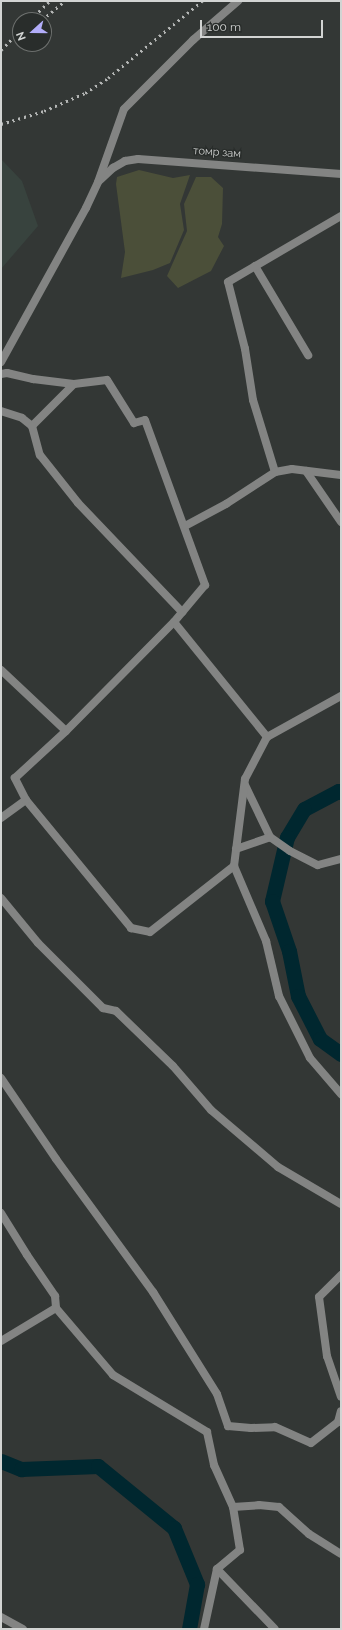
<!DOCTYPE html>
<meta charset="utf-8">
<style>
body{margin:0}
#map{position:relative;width:342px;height:1630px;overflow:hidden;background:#333735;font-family:Raleway,sans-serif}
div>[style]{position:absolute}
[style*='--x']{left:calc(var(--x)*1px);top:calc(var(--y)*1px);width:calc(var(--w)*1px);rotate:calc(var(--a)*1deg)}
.built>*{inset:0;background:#38433e}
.green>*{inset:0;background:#4b4f39}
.river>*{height:15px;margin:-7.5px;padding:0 7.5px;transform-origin:7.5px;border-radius:7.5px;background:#00272f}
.minor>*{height:8px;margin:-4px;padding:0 4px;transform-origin:4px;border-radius:4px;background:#838483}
.tertiary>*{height:8px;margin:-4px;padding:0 4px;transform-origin:4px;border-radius:4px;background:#838483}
.rail>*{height:2.5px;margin-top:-1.25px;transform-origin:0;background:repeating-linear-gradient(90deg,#b4b6b5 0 2px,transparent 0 6px)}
span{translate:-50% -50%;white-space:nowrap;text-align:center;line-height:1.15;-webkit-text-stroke:3px #292d2b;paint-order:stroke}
.street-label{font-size:11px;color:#d2d4d3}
.frame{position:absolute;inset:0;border:2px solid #d2d4d3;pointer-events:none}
.north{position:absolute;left:12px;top:12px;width:40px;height:40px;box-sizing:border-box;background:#292d2b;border:1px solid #6d706e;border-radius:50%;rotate:249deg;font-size:11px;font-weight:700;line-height:16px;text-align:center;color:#d2d4d3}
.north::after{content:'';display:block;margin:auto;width:14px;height:18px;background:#b2adf9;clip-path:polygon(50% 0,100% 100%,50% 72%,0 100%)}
.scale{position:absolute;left:200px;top:20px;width:123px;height:18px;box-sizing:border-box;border:2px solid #d2d4d3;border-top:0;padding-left:5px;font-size:12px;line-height:14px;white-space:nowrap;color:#d2d4d3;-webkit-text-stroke:3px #292d2b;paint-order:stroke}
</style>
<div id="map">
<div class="built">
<i style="clip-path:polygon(1px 159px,22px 181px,38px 226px,1px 269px)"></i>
</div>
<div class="green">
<i style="clip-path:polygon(139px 170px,173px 178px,190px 175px,180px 204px,184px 230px,170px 263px,153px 270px,121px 278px,125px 252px,116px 184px,117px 177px)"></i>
<i style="clip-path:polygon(196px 177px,211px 177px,223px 188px,222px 224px,218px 237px,224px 246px,211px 271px,178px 288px,167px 276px,187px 231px,184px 204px)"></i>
</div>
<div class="river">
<i style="--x:341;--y:792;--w:3;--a:-162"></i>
<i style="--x:338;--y:791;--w:38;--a:152"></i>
<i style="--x:304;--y:809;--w:33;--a:121"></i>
<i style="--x:287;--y:837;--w:66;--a:103.2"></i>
<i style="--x:272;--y:901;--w:53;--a:71.2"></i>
<i style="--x:289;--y:951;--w:46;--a:78.7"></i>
<i style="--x:298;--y:996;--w:48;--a:62.9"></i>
<i style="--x:320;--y:1039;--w:26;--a:36"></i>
<i style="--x:1;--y:1461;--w:22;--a:22"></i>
<i style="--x:21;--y:1469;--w:77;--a:-2.2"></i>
<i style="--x:98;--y:1466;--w:98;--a:39.2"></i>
<i style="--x:174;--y:1528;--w:61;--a:67.7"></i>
<i style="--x:197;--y:1584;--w:46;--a:100.1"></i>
</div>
<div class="minor">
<i style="--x:100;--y:180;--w:18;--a:-43"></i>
<i style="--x:113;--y:168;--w:14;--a:-30"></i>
<i style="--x:125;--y:161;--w:13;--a:-9"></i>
<i style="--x:138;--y:159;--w:204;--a:4.2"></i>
<i style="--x:255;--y:266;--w:104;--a:59.2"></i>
<i style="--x:1;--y:362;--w:176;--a:-61.1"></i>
<i style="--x:86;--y:208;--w:29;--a:-65"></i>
<i style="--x:98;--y:182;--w:77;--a:-70.4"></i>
<i style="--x:124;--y:109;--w:98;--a:-45"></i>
<i style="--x:193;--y:40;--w:60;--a:-40.9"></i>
<i style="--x:1;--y:374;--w:6;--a:-9"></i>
<i style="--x:7;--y:373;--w:27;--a:13"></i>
<i style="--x:33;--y:379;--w:41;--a:7"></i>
<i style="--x:74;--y:384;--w:33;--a:-7"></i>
<i style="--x:107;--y:380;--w:51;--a:57.9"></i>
<i style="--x:134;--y:423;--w:11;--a:-15"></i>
<i style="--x:145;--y:420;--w:176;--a:70"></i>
<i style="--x:205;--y:585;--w:48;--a:130"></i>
<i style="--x:174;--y:622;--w:148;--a:51"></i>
<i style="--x:267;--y:737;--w:85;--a:-29"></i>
<i style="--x:1;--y:411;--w:22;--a:18"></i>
<i style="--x:22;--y:418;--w:13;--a:39"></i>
<i style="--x:32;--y:426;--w:59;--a:-45"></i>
<i style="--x:32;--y:426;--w:30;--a:75"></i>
<i style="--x:40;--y:455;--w:61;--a:51.6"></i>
<i style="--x:78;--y:503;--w:151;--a:46.3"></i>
<i style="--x:306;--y:471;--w:62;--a:55.5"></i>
<i style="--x:275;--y:472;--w:75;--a:-107"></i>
<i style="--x:253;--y:400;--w:52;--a:-98.9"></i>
<i style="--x:245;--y:349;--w:69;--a:-104.2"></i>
<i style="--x:228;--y:282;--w:131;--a:-30.3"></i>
<i style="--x:185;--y:526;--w:47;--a:-28.2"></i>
<i style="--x:226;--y:504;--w:59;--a:-33.1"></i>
<i style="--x:275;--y:472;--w:17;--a:-10"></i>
<i style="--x:292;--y:469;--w:49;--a:7"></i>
<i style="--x:1;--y:670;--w:89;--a:43.2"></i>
<i style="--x:245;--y:785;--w:58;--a:64.3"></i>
<i style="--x:270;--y:837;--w:24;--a:35"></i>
<i style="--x:290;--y:851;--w:31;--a:27"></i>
<i style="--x:318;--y:865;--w:24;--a:-15"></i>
<i style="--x:26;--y:800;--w:166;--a:50.6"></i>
<i style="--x:131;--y:928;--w:19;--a:12"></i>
<i style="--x:150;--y:932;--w:107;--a:-38.2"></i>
<i style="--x:234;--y:866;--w:88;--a:-82.8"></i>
<i style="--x:245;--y:779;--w:47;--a:-62.4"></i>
<i style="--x:1;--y:818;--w:31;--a:-36"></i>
<i style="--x:26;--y:800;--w:25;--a:-117"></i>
<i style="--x:15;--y:778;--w:69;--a:-42.7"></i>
<i style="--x:66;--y:731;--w:153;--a:-45.3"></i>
<i style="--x:236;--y:849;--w:36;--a:-19"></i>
<i style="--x:234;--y:866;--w:82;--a:66.9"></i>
<i style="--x:266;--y:941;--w:57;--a:76.7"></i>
<i style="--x:279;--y:996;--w:69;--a:63.4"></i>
<i style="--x:310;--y:1058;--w:48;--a:49.3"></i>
<i style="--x:1;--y:898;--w:58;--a:50.6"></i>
<i style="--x:38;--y:943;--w:92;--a:45"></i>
<i style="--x:103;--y:1008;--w:13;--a:13"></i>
<i style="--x:116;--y:1011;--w:79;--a:44"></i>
<i style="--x:173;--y:1066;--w:58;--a:49.2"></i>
<i style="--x:211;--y:1110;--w:88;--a:40.4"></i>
<i style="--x:278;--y:1167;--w:73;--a:30.4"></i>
<i style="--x:1;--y:1078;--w:98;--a:55.8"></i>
<i style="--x:56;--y:1159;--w:165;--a:53.9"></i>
<i style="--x:153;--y:1292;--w:120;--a:57.9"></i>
<i style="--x:217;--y:1394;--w:34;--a:71"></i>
<i style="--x:228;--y:1426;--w:23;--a:5"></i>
<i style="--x:251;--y:1428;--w:24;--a:-2"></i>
<i style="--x:275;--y:1427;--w:39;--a:24"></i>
<i style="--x:311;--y:1443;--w:34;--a:-38"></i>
<i style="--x:338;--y:1422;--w:11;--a:-75"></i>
<i style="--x:1;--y:1213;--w:49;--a:58.2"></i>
<i style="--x:27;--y:1255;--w:50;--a:55.7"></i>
<i style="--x:55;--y:1296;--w:12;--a:85"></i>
<i style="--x:56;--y:1308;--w:88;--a:49.6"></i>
<i style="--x:113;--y:1375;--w:110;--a:31.2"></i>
<i style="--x:207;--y:1432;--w:34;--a:78"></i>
<i style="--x:214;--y:1465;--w:46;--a:65.7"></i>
<i style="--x:233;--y:1507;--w:26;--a:-4"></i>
<i style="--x:259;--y:1505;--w:20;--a:6"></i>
<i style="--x:279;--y:1507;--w:40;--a:42"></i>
<i style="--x:309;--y:1534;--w:38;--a:32"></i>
<i style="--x:341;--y:1275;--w:31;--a:135"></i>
<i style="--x:319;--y:1297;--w:60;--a:82.3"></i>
<i style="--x:327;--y:1356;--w:43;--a:71.1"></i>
<i style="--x:1;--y:1341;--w:64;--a:-31"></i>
<i style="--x:217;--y:1569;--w:83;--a:46"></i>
<i style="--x:204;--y:1629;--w:61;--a:-77.8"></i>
<i style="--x:217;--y:1569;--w:30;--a:-40"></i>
<i style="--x:240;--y:1550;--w:44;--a:-99.2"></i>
</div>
<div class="tertiary">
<i style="--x:1;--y:1617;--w:25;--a:29"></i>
</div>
<div class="rail">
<i style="--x:30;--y:20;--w:28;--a:-44"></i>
<i style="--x:42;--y:20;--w:30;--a:-40"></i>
<i style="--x:1;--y:50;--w:28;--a:-46"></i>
<i style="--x:1;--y:124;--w:45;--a:-16.8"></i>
<i style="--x:44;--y:111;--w:45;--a:-23.7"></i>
<i style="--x:85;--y:93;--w:27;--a:-33"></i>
<i style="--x:108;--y:78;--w:122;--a:-39.3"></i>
</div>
<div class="street-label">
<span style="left:217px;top:153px;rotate:4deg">томр зам</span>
</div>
<div class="frame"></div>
<div class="north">N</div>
<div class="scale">100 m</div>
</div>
